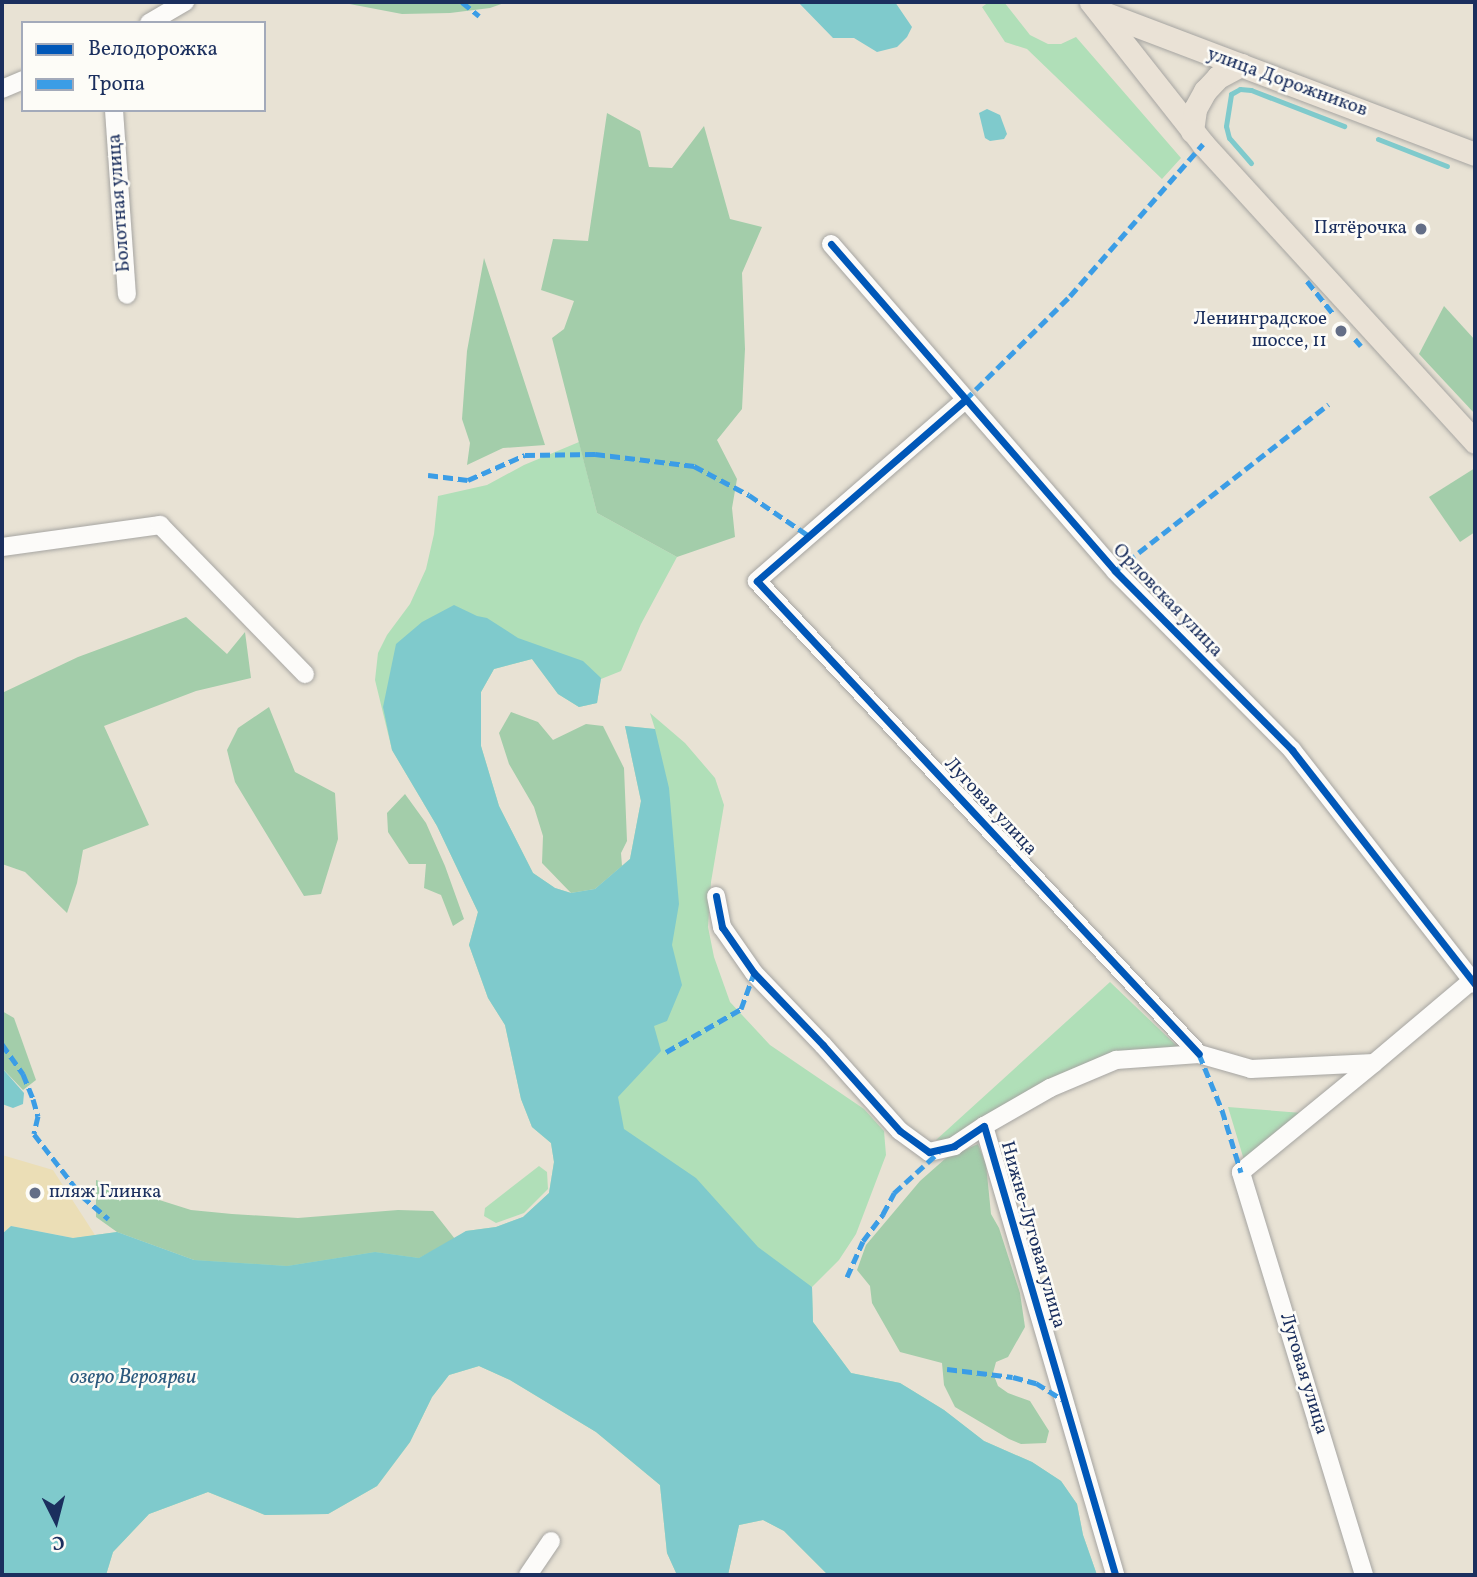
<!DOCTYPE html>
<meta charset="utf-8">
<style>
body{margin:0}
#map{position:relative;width:1477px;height:1577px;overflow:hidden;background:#e8e2d4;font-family:Vollkorn,serif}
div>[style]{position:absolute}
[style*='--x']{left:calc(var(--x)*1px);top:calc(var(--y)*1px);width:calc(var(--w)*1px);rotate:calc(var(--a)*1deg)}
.green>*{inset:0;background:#b0dfb8}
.forest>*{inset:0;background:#a3cdaa}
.sand>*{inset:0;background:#ebdeb6}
.water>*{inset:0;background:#7fcacc}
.stream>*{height:5px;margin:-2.5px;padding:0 2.5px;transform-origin:2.5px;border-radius:2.5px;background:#7fcacc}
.roads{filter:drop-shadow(0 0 2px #a6a5a2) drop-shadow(0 0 2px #a6a5a2)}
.minor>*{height:18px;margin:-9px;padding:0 9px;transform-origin:9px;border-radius:9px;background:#fcfbf9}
.major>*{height:23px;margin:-11.5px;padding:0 11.5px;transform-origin:11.5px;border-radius:11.5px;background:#eae2d6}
.quiet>*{height:5px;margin-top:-2.5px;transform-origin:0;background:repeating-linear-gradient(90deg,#3b9de6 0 10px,transparent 0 15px)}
.cycleway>*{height:7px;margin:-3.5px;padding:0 3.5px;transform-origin:3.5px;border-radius:3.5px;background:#0057b8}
.dots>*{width:19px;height:19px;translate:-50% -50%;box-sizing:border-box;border:4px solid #fdfcf7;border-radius:50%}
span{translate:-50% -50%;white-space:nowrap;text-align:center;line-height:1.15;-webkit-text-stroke:5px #fdfcf7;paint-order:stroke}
.street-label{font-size:19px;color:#1b2f5e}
.poi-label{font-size:19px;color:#1b2f5e}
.right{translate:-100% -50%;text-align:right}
.left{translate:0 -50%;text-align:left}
.water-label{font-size:21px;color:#2c5a7e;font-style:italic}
.frame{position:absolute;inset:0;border:4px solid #1b2f5e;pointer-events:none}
.legend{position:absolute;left:21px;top:21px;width:245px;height:91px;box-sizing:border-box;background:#fdfcf7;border:2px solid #a3aaba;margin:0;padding:9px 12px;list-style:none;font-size:21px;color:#1b2f5e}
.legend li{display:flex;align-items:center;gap:14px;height:35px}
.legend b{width:35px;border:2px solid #a3aaba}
.north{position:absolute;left:21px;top:1486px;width:70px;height:70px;-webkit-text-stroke:5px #fdfcf7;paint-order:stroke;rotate:174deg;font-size:19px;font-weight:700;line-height:28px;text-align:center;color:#1b2f5e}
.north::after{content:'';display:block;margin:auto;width:24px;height:32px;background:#1b2f5e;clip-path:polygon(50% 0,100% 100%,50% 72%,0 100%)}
</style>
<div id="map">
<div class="green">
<i style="clip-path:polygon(989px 2px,1004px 2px,1030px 35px,1048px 44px,1061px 44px,1076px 37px,1181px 158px,1162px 179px,1027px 49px,1005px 42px,982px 7px)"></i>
<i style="clip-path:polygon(579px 442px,597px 513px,677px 557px,641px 624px,621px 671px,601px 679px,597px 703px,579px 707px,558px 694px,532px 659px,494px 669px,481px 692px,481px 746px,499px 806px,533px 873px,555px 888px,571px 893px,595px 889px,630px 859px,641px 801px,625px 726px,655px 729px,650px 713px,685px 743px,715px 778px,724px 805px,711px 882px,708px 927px,714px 957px,730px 1002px,770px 1045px,864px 1109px,884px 1131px,886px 1155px,856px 1234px,839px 1260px,812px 1287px,813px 1322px,851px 1373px,900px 1383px,944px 1410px,984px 1441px,1032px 1462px,1061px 1481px,1077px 1504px,1083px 1535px,1097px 1575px,828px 1575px,784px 1531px,763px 1520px,739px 1525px,728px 1575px,677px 1575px,667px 1553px,660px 1485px,596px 1432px,510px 1380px,479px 1366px,449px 1375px,432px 1397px,410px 1442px,377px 1486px,328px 1514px,265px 1515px,208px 1492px,149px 1514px,113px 1552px,106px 1575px,2px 1575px,2px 1234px,73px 1238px,117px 1232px,194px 1260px,455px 1239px,466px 1231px,496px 1227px,523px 1217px,549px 1193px,554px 1162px,551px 1143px,532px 1127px,521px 1099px,505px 1025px,488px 998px,469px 945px,478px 912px,437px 826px,392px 750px,375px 680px,378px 653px,387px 635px,410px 604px,426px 569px,434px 534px,438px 496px,487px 485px,524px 465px)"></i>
<i style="clip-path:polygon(1110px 982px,1179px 1048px,1113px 1053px,950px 1140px,936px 1140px)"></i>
<i style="clip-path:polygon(1228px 1107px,1302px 1113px,1244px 1160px)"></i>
<i style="clip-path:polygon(539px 1166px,547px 1172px,548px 1189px,524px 1213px,496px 1223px,484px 1216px,485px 1208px)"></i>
</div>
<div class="forest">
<i style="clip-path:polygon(339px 2px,507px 2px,490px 8px,450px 13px,402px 14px)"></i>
<i style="clip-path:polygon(607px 113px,640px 131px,649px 167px,672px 168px,704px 126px,730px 219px,762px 227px,742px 273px,745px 349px,742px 409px,717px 440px,737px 479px,732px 508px,735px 537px,677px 557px,597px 513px,552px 338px,564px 329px,574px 301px,541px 290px,553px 239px,588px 241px)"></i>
<i style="clip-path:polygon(484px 258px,545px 445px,503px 448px,467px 465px,470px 443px,462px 419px,467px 351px)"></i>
<i style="clip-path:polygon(1444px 306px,1475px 340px,1475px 414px,1419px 354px)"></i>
<i style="clip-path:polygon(1475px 468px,1475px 532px,1460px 542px,1429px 497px)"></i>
<i style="clip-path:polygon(186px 617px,227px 654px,245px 632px,251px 678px,196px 691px,104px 726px,149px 825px,83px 850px,77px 883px,67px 913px,25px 872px,2px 864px,2px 693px,78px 657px)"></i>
<i style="clip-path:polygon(269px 707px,295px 772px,335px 793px,338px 839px,321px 894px,304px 896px,235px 782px,227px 750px,238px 728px)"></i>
<i style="clip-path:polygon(511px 712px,538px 722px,553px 740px,586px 724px,603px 726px,624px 768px,627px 841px,621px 853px,622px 866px,595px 889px,571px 893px,542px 863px,543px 836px,534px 807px,509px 764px,499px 733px)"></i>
<i style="clip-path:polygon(405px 794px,426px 823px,445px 866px,464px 919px,453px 926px,441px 895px,424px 888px,426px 864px,409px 864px,388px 832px,387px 813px)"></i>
<i style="clip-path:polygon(2px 1011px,14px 1018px,36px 1080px,23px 1090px,2px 1068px)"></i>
<i style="clip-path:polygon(978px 1144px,986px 1164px,991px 1214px,999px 1228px,1020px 1293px,1025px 1327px,1008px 1357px,996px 1362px,993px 1373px,998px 1386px,1008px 1393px,1030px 1401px,1049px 1431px,1046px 1443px,1021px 1444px,1009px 1439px,955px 1407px,944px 1385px,942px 1363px,900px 1352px,872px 1303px,870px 1286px,857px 1270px,866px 1245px,920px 1181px,946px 1158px)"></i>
<i style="clip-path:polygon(96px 1180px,191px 1210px,232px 1214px,298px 1218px,398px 1210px,433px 1211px,455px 1239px,419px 1258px,375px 1252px,287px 1266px,194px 1260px,117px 1232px,96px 1217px)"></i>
</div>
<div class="sand">
<i style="clip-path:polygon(2px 1155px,53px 1170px,95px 1235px,73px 1238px,11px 1226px,2px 1234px)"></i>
</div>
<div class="water">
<i style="clip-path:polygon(798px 2px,895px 2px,912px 27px,907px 37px,897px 47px,877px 52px,854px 38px,833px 38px)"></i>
<i style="clip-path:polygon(987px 109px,1000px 115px,1007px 134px,1004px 139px,990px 141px,985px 138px,979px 113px)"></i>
<i style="clip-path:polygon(454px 605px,477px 616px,487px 618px,518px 638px,583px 661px,601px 678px,597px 703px,579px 707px,558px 694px,532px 659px,494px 669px,481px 692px,481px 746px,499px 806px,533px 873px,555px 888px,571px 893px,595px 889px,630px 859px,641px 801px,625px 726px,655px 729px,669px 788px,679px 904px,672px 945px,682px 985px,667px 1021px,654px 1026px,661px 1051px,618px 1097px,624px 1129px,696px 1178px,758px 1247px,812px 1287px,813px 1322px,851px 1373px,900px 1383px,944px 1410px,984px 1441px,1032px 1462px,1061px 1481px,1077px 1504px,1083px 1535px,1097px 1575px,828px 1575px,784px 1531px,763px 1520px,739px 1525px,728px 1575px,677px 1575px,667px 1553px,660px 1485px,596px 1432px,510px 1380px,479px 1366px,449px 1375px,432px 1397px,410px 1442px,377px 1486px,328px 1514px,265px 1515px,208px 1492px,149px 1514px,113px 1552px,106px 1575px,2px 1575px,2px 1234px,11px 1226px,73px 1238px,117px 1232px,194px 1260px,287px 1266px,375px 1252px,419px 1258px,466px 1231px,496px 1227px,523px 1217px,549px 1193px,554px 1162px,551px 1143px,532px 1127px,521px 1099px,505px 1025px,488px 998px,469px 945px,478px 912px,437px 826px,392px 750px,383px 707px,396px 644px,422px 622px)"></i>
<i style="clip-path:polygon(2px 1068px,24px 1093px,23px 1104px,13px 1108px,2px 1104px)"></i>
</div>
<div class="stream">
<i style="--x:1378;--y:139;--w:74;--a:21.4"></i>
<i style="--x:1251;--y:163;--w:33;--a:-131"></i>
<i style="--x:1229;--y:138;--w:12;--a:-104"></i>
<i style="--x:1226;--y:126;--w:32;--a:-81"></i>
<i style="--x:1231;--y:94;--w:10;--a:-29"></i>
<i style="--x:1240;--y:89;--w:11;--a:5"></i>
<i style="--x:1251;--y:90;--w:100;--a:21.2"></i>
</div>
<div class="roads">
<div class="minor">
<i style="--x:149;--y:23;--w:42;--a:-30.3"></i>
<i style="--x:2;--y:89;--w:23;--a:-23"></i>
<i style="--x:114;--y:110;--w:185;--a:86"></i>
<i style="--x:831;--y:244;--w:433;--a:49"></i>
<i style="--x:1115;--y:571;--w:252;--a:45.3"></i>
<i style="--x:1292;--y:750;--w:297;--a:52"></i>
<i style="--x:965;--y:400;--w:276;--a:139"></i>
<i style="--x:757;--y:581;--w:647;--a:46.94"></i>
<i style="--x:2;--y:547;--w:160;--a:-7.9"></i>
<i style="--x:160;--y:525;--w:208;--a:45.8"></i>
<i style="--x:716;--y:896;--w:32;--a:79"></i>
<i style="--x:722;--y:927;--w:56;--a:55.2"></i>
<i style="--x:754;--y:973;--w:100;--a:46.2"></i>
<i style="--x:823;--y:1045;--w:115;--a:48.2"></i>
<i style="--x:900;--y:1131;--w:36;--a:36"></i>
<i style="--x:929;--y:1152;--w:26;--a:-13"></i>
<i style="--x:954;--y:1146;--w:36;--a:-34"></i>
<i style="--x:984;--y:1126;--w:468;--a:73.7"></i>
<i style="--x:984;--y:1126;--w:76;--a:-29.9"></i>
<i style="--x:1050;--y:1088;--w:72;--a:-23"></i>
<i style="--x:1116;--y:1060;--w:83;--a:-4.1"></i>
<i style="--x:1199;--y:1054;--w:54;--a:16.1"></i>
<i style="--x:1251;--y:1069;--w:123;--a:-2.8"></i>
<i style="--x:1374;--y:1063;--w:132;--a:-40.1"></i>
<i style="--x:528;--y:1575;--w:41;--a:-55.9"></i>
<i style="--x:1364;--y:1575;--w:421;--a:-107"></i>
<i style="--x:1241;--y:1172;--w:172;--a:-39.3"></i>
</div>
<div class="major">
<i style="--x:1091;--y:2;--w:181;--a:51.7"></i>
<i style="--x:1203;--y:144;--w:403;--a:47.6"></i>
<i style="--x:1101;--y:12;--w:400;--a:20.8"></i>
<i style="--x:1192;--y:131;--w:22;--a:-82"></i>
<i style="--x:1195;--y:109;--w:21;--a:-61"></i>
<i style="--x:1205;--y:91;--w:19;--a:-47"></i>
<i style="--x:1218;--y:77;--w:26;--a:-28"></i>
</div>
</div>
<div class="quiet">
<i style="--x:462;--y:2;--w:22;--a:39"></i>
<i style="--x:1307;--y:281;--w:43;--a:51.5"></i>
<i style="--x:1355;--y:339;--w:9;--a:49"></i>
<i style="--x:965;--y:400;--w:148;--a:-44.7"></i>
<i style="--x:1070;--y:296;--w:202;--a:-48.8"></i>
<i style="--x:428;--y:475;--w:40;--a:7.1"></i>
<i style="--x:468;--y:480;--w:62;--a:-23.7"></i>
<i style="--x:525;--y:455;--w:70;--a:-0.8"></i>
<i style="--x:595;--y:454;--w:100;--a:6.9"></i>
<i style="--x:694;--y:466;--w:62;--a:27.8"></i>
<i style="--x:749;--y:495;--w:73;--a:34.3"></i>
<i style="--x:1115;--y:571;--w:271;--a:-38"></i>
<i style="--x:2;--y:1044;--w:37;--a:55"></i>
<i style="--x:23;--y:1074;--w:27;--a:68"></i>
<i style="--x:33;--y:1099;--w:18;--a:74"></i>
<i style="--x:38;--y:1116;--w:18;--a:103"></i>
<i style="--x:34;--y:1134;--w:78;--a:52.3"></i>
<i style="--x:82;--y:1196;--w:35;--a:41"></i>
<i style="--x:666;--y:1052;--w:86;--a:-29.8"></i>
<i style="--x:741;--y:1009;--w:38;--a:-70"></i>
<i style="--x:1199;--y:1054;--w:61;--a:67.7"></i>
<i style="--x:1222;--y:1110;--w:65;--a:73"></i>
<i style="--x:847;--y:1277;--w:39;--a:-66"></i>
<i style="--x:863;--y:1241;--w:34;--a:-53"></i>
<i style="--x:883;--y:1214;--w:24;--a:-62"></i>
<i style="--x:894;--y:1193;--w:61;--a:-42.3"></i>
<i style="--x:947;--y:1369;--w:66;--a:6.9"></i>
<i style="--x:1013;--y:1377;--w:24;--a:15"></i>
<i style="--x:1036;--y:1383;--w:31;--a:32"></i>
</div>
<div class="cycleway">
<i style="--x:831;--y:244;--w:433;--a:49"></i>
<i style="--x:1115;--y:571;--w:252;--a:45.3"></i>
<i style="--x:1292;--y:750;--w:297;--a:52"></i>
<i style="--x:965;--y:400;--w:276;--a:139"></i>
<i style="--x:757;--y:581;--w:647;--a:46.94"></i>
<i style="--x:716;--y:896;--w:32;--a:79"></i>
<i style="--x:722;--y:927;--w:56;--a:55.2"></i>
<i style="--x:754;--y:973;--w:100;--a:46.2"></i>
<i style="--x:823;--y:1045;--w:115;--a:48.2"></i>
<i style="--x:900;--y:1131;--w:36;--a:36"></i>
<i style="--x:929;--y:1152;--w:26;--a:-13"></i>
<i style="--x:954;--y:1146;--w:36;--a:-34"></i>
<i style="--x:984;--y:1126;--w:468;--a:73.7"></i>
</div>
<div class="dots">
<i style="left:1421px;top:229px;background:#636e87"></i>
<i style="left:1341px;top:331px;background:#636e87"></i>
<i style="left:35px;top:1193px;background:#636e87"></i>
</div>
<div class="street-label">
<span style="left:1287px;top:83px;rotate:20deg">улица Дорожников</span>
<span style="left:120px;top:203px;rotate:-94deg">Болотная улица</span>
<span style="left:1167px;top:601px;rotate:46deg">Орловская улица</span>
<span style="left:990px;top:807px;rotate:47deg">Луговая улица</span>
<span style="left:1032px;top:1235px;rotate:74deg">Нижне-Луговая улица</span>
<span style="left:1303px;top:1374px;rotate:73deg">Луговая улица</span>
</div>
<div class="poi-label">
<span class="right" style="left:1407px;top:229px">Пятёрочка</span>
<span class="right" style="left:1327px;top:331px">Ленинградское<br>шоссе, 11</span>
<span class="left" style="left:49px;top:1193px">пляж Глинка</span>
</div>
<div class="water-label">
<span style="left:133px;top:1378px">озеро Вероярви</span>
</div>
<div class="frame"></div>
<ul class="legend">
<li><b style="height:9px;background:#0057b8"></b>Велодорожка</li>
<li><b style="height:9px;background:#3b9de6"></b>Тропа</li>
</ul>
<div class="north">С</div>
</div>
